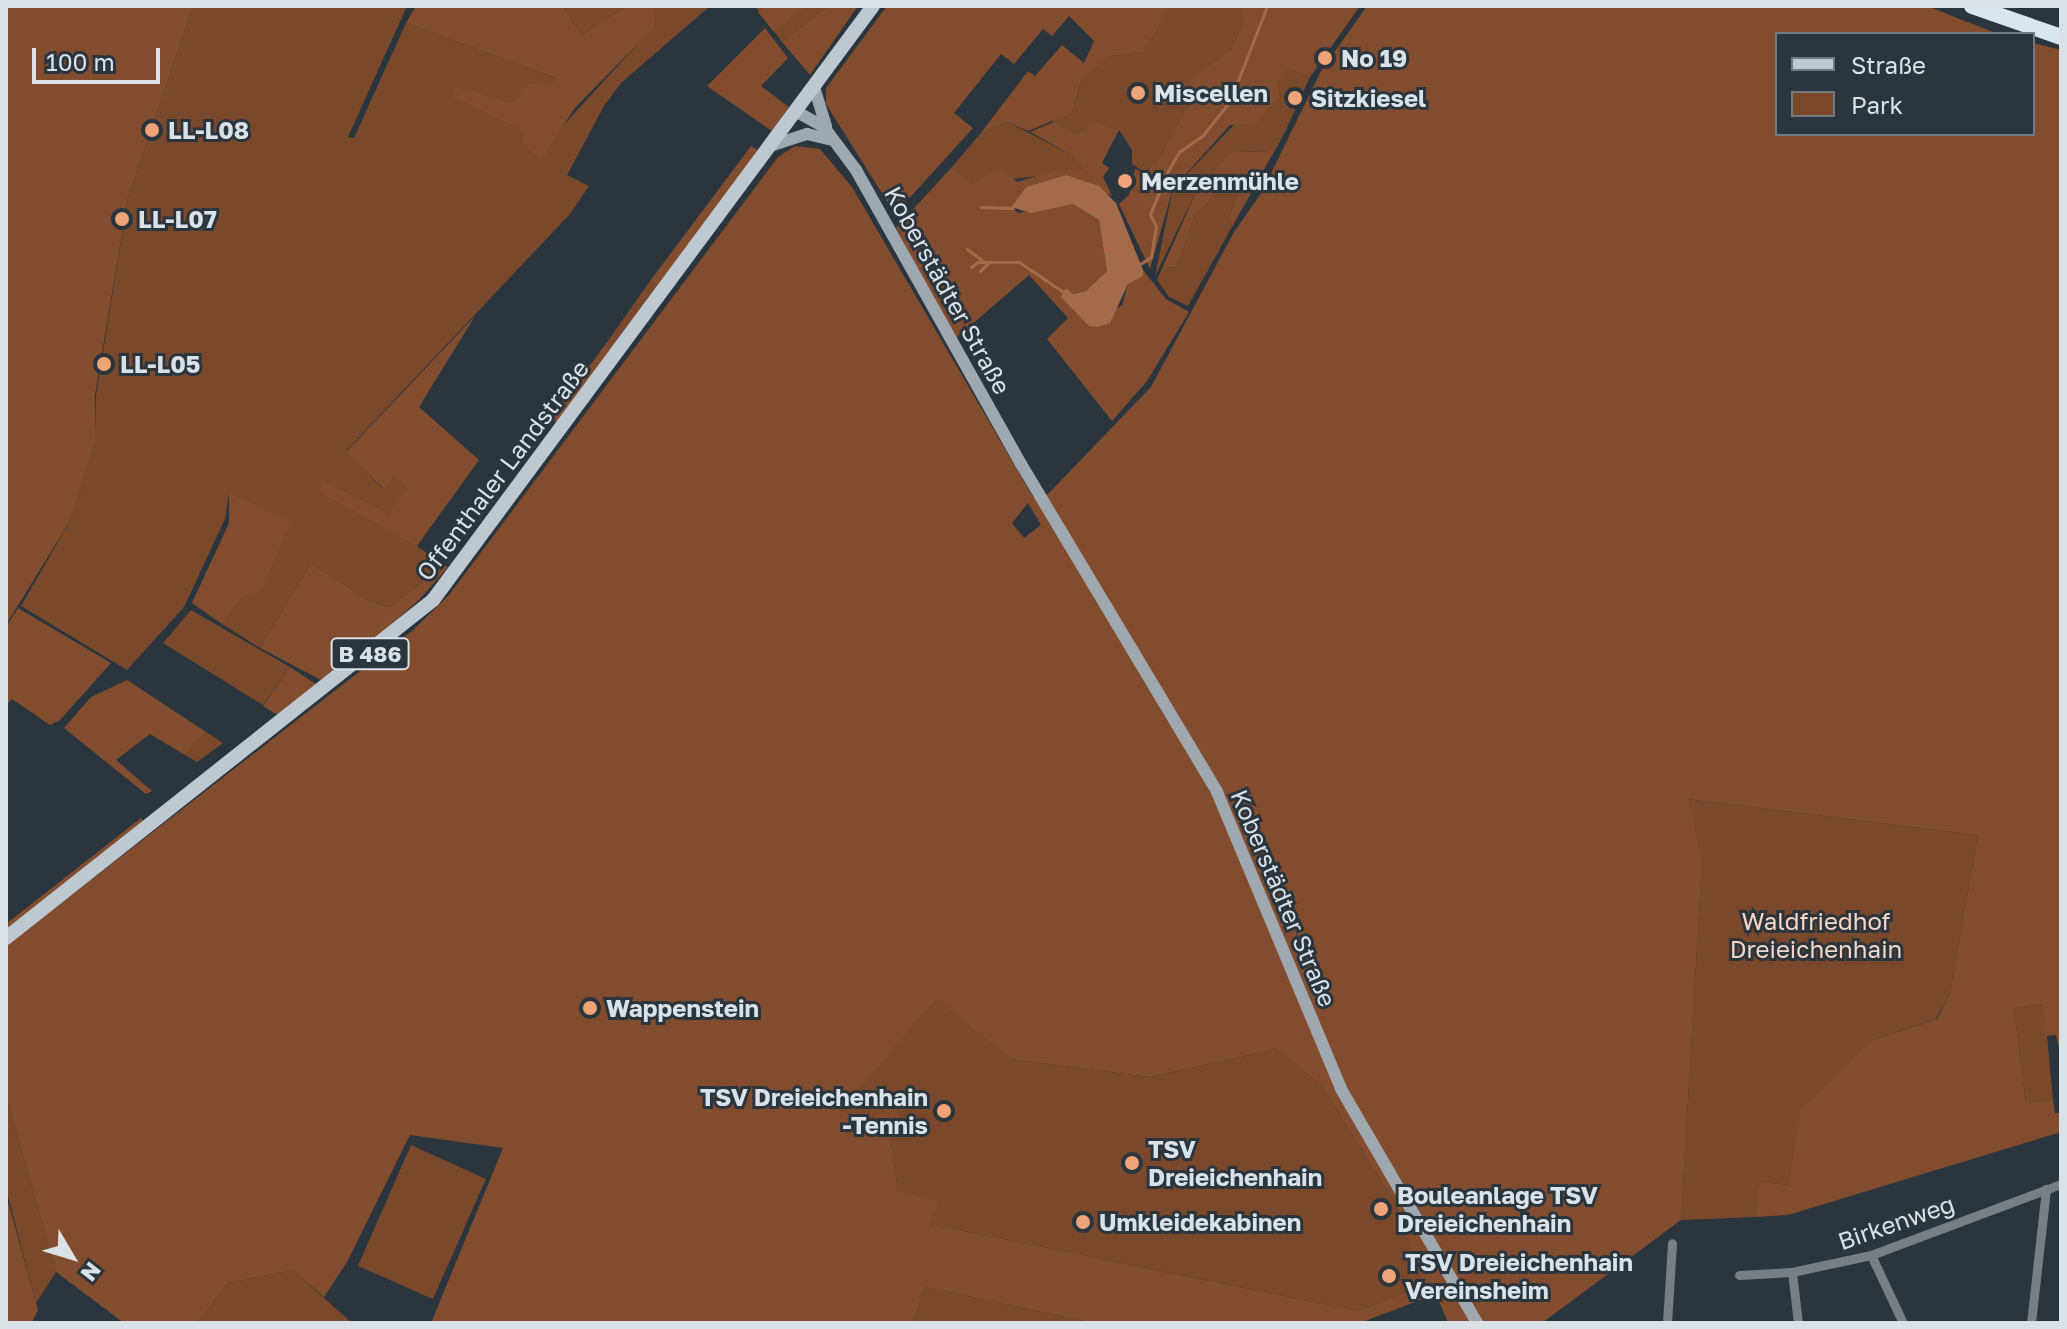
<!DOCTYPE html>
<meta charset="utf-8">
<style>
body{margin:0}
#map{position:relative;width:2067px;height:1329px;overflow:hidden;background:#2b353e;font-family:"Golos Text",sans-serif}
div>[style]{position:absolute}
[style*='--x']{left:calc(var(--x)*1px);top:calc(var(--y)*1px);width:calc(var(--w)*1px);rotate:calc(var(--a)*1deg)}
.green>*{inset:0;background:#7a492c}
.forest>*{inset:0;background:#824d2e}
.water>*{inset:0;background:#a36b4c}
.stream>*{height:3px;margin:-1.5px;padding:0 1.5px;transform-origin:1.5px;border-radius:1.5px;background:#a36b4c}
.street>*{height:9px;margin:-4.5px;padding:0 4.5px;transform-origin:4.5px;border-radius:4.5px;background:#797e83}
.secondary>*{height:12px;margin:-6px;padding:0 6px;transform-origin:6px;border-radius:6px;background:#a0a8af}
.primary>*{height:14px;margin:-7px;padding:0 7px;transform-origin:7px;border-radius:7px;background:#bdc8d1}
.highway>*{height:16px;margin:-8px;padding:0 8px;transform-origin:8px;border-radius:8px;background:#d8e6f1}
.dots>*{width:22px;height:22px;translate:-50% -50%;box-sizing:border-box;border:4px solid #2b353e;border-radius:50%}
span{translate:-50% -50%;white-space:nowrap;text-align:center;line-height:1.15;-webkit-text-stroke:6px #2b353e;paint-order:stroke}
.shield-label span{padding:2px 6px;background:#2b353e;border:2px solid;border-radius:6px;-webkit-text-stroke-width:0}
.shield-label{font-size:22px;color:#dbe2e7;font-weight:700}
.poi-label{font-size:24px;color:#dbe2e7;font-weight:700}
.left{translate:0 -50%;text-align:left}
.right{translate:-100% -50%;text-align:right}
.street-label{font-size:24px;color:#dbe2e7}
.park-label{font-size:24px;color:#f8d6c3}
.frame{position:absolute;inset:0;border:8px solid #dbe2e7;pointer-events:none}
.legend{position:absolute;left:1775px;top:32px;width:260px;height:104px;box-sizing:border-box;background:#2b353e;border:2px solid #717a82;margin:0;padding:10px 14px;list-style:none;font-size:24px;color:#dbe2e7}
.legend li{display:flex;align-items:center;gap:16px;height:40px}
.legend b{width:40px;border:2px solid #717a82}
.north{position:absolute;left:32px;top:1217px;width:80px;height:80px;-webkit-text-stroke:6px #2b353e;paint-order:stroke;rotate:128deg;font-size:22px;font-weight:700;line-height:32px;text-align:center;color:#dbe2e7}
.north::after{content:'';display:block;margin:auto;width:28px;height:36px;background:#dbe2e7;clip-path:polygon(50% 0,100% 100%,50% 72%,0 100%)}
.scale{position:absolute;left:32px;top:48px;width:128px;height:36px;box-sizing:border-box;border:4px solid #dbe2e7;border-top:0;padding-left:10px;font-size:24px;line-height:28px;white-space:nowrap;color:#dbe2e7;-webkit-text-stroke:6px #2b353e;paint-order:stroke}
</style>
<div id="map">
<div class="green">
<i style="clip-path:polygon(193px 6px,407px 6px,348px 137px,354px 138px,406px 23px,556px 78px,552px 87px,513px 103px,456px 88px,452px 95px,549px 141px,653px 27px,656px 6px,710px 6px,621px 83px,604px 106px,567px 175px,589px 186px,570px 214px,346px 451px,382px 488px,395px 478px,410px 487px,388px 513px,323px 481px,437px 560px,421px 583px,390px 607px,370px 602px,311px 563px,260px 648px,222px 624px,242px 598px,229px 493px,225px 519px,184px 607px,127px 670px,21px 606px,70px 521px,96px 441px,96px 395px,128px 198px)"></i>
<i style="clip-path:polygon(562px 6px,627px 6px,582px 35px)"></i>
<i style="clip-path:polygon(755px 6px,828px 6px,782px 42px)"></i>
<i style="clip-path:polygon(1171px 6px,1239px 6px,1244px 20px,1231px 50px,1175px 93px,1189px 104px,1156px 163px,1144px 172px,1132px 164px,1132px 150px,1119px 130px,1088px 121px,1086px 129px,1076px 133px,1050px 120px,1072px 113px,1081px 80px,1100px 62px,1109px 56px,1143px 53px)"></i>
<i style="clip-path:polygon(1288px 69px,1310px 77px,1285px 132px,1269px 152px,1231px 151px,1197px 190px,1155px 276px,1173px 188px)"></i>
<i style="clip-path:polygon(1007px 122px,1072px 155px,1087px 170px,974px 184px,952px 167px,980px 134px)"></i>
<i style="clip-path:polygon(1223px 185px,1237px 195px,1229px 217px,1232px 227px,1188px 306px,1169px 297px,1157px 280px,1167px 268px,1177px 267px,1195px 216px)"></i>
<i style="clip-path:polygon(650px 281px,659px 286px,612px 350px,605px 345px)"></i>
<i style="clip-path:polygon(191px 610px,290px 667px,263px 705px,163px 643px)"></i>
<i style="clip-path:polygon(206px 732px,223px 743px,197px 762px,185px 755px)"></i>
<i style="clip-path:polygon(1687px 799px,1978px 835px,1950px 994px,1936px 1019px,1873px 1040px,1789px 1185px,1759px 1182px,1755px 1217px,1681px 1220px,1702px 863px)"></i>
<i style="clip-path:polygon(936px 997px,1011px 1059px,1150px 1077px,1276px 1049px,1321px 1085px,1393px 1200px,1424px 1285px,1357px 1311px,930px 1224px,898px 1192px,890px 1135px,903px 1120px,866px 1128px,842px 1110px)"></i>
<i style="clip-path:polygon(2044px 1004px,2053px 1100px,2026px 1103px,2014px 1008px)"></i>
<i style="clip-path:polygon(6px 1095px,56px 1272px,36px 1303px,6px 1189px)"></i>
<i style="clip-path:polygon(411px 1145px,486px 1179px,433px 1299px,358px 1266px)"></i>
<i style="clip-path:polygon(293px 1270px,352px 1323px,197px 1323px,228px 1283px)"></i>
<i style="clip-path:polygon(925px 1287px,1094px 1323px,913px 1323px)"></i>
</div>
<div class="forest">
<i style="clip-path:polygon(6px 6px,193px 6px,128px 198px,95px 395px,96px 441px,70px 521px,6px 625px)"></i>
<i style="clip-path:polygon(416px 6px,562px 6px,582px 35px,627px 6px,656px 6px,654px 27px,574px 109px,541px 160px,522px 143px,525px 131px,452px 96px,456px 87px,513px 103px,530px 83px,551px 87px,556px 78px,406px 23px)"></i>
<i style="clip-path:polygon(766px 6px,806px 6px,773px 31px,758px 12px)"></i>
<i style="clip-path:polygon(828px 6px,858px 6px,810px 75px,782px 42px)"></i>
<i style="clip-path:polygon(887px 6px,1171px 6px,1143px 53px,1109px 56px,1081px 80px,1072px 113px,1028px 131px,1007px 122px,980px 134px,1028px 71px,1035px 76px,1062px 45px,1084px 63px,1094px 41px,1069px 16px,1052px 36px,1043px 29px,1014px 64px,1001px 54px,954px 113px,973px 128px,895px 214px,826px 104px,826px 88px)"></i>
<i style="clip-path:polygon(1239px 6px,1360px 6px,1310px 77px,1288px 69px,1276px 83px,1279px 95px,1257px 123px,1230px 125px,1173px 188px,1150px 269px,1119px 204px,1129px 195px,1135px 169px,1144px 172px,1156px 163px,1189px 104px,1174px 92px,1231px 50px,1244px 20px)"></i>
<i style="clip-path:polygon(evenodd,1367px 6px,1927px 6px,1998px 34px,1777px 34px,1777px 134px,2033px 134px,2033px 43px,2061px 50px,2061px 1057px,2056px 1035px,2046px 1036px,2043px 1004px,2014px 1008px,2026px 1103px,2053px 1100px,2055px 1113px,2061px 1113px,2061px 1132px,1788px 1215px,1755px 1217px,1759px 1182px,1789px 1185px,1801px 1109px,1873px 1040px,1937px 1019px,1950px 994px,1978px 835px,1688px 799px,1702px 863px,1681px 1220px,1542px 1323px,1448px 1323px,1436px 1294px,1360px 1323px,1094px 1323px,925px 1287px,913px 1323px,431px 1323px,503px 1148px,410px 1135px,347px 1262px,324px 1297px,293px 1270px,228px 1283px,197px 1323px,124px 1323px,56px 1272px,6px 1095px,6px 946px,413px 630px,449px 595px,778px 157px,795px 146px,820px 149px,852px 187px,1033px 497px,1048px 494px,1151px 387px,1234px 232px,1262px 192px,1321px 71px,1367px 6px,1028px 503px,1041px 525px,1024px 538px,1012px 523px,1028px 503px,1367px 6px,936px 998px,1011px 1059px,1150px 1077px,1276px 1049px,1321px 1085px,1393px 1200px,1424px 1285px,1357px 1311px,930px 1224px,938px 1201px,898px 1192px,890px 1135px,903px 1119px,888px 1103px,866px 1128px,842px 1110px,936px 998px)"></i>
<i style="clip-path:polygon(765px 28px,788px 58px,761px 86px,789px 107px,772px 131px,707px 86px)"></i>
<i style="clip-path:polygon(1088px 120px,1119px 130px,1102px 163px,1109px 168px,1103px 177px,1112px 196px,1066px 175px,1026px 187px,1011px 207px,1018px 213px,1073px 204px,1099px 220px,1107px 271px,1086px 291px,1062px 296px,1089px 326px,1122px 305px,1128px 284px,1143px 270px,1166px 299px,1189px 312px,1147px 381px,1112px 421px,1047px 339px,1068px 318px,1029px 275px,955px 339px,896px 228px,952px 167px,974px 184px,998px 167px,1017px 182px,1061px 169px,1086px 170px,1072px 155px,1030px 132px,1054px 122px,1076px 133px,1086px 129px)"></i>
<i style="clip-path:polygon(1285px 132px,1232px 227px,1229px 217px,1237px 195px,1223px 185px,1195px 216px,1177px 267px,1167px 268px,1157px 280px,1197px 190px,1231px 151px,1269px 152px)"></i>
<i style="clip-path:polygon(751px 146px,758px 150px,659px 286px,650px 281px)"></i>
<i style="clip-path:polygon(475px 316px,419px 407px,479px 460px,417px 546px,320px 492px,322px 480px,388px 513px,409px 487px,395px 478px,383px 488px,346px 452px)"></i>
<i style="clip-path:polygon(605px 345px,612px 350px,558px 423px,550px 419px)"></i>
<i style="clip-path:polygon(229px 493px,291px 521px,261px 591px,242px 598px,222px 624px,192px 603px,229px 523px)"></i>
<i style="clip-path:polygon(437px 560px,448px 567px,419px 600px,325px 682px,260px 648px,311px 563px,370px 602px,390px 607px,421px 583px)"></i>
<i style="clip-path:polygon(18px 608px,111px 663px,60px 720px,50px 725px,12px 699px,6px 705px,6px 627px)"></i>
<i style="clip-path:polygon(290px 667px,319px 686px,278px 715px,263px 706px)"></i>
<i style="clip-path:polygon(127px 680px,206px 732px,185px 755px,150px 734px,116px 760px,152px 791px,146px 794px,64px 728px,91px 697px)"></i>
<i style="clip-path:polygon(141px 818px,145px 823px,6px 933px,6px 924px)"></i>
<i style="clip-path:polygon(6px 1194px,38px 1310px,32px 1323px,6px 1323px)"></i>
</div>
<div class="water">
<i style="clip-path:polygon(1066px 175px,1099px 186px,1116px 203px,1143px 270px,1143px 276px,1128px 284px,1110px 323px,1098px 327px,1089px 326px,1061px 297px,1066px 288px,1073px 294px,1086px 291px,1107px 271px,1099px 220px,1073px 204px,1031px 213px,1011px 207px,1026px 187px)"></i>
</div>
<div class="stream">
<i style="--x:1234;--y:88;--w:12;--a:48"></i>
<i style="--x:981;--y:207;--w:32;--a:2"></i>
<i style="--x:967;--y:249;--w:20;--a:37"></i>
<i style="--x:1140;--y:264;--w:13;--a:-32"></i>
<i style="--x:1151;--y:257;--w:31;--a:-81"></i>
<i style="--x:1156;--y:226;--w:13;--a:-117"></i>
<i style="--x:1150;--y:214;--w:47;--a:-67.3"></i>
<i style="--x:1168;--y:171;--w:22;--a:-60"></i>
<i style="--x:1179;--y:152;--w:29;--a:-35"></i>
<i style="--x:1203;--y:135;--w:43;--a:-51.5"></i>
<i style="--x:1230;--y:101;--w:102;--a:-68.7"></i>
<i style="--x:971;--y:267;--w:9;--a:-36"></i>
<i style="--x:978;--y:262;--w:41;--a:0"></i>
<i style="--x:1019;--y:262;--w:57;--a:34.2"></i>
<i style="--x:980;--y:271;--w:13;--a:-45"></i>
</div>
<div class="street">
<i style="--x:1871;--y:1255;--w:75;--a:64.8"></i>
<i style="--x:1792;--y:1272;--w:51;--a:83.3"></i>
<i style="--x:1739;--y:1275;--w:53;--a:-3.2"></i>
<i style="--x:1792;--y:1272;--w:81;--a:-12.1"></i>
<i style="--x:1871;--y:1255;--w:203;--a:-20.5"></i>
<i style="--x:1667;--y:1323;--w:80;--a:-86.4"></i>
<i style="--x:2031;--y:1323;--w:135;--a:-83.6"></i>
</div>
<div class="secondary">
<i style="--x:814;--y:87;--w:41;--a:72.9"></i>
<i style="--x:797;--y:112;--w:31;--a:29"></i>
<i style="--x:824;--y:127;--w:54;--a:53.3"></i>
<i style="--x:856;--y:170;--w:337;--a:60.7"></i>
<i style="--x:1021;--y:464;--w:382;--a:59.1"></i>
<i style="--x:1217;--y:792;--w:322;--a:67.3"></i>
<i style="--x:1341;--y:1089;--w:271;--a:59.8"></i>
<i style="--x:773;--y:145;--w:36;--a:-18"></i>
<i style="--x:807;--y:134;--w:26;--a:13"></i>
</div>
<div class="primary">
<i style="--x:6;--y:938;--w:545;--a:-38.36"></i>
<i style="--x:433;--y:600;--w:739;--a:-53.47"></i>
</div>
<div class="highway">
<i style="--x:1972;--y:6;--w:94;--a:19.2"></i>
</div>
<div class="dots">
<i style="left:1325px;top:58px;background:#efa378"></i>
<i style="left:1138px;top:93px;background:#efa378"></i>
<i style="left:1295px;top:98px;background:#efa378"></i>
<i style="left:152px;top:130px;background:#efa378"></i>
<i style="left:1125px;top:181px;background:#efa378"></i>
<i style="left:122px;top:219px;background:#efa378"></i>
<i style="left:104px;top:364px;background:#efa378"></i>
<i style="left:590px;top:1008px;background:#efa378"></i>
<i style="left:944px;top:1111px;background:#efa378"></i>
<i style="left:1132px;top:1163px;background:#efa378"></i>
<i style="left:1381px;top:1209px;background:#efa378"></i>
<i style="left:1083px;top:1222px;background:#efa378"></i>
<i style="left:1389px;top:1276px;background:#efa378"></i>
</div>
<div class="shield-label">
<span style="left:370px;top:654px">B 486</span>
</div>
<div class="poi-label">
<span class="left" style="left:1341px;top:58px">No 19</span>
<span class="left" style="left:1154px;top:93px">Miscellen</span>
<span class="left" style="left:1311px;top:98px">Sitzkiesel</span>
<span class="left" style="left:168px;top:130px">LL-L08</span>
<span class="left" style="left:1141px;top:181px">Merzenmühle</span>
<span class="left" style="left:138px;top:219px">LL-L07</span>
<span class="left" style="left:120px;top:364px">LL-L05</span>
<span class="left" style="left:606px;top:1008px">Wappenstein</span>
<span class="right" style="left:928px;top:1111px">TSV Dreieichenhain<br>-Tennis</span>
<span class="left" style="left:1148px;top:1163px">TSV<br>Dreieichenhain</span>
<span class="left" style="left:1397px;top:1209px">Bouleanlage TSV<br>Dreieichenhain</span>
<span class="left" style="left:1099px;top:1222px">Umkleidekabinen</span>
<span class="left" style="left:1405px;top:1276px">TSV Dreieichenhain<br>Vereinsheim</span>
</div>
<div class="street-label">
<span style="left:948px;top:290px;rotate:61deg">Koberstädter Straße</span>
<span style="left:502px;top:470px;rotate:-53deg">Offenthaler Landstraße</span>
<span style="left:1284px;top:898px;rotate:67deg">Koberstädter Straße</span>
<span style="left:1896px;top:1222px;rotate:-19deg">Birkenweg</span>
</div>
<div class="park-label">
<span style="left:1816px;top:935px">Waldfriedhof<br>Dreieichenhain</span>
</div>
<div class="frame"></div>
<ul class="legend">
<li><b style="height:10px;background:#bdc8d1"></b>Straße</li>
<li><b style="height:22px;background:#7a492c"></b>Park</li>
</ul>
<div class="north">N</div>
<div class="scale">100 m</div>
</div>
